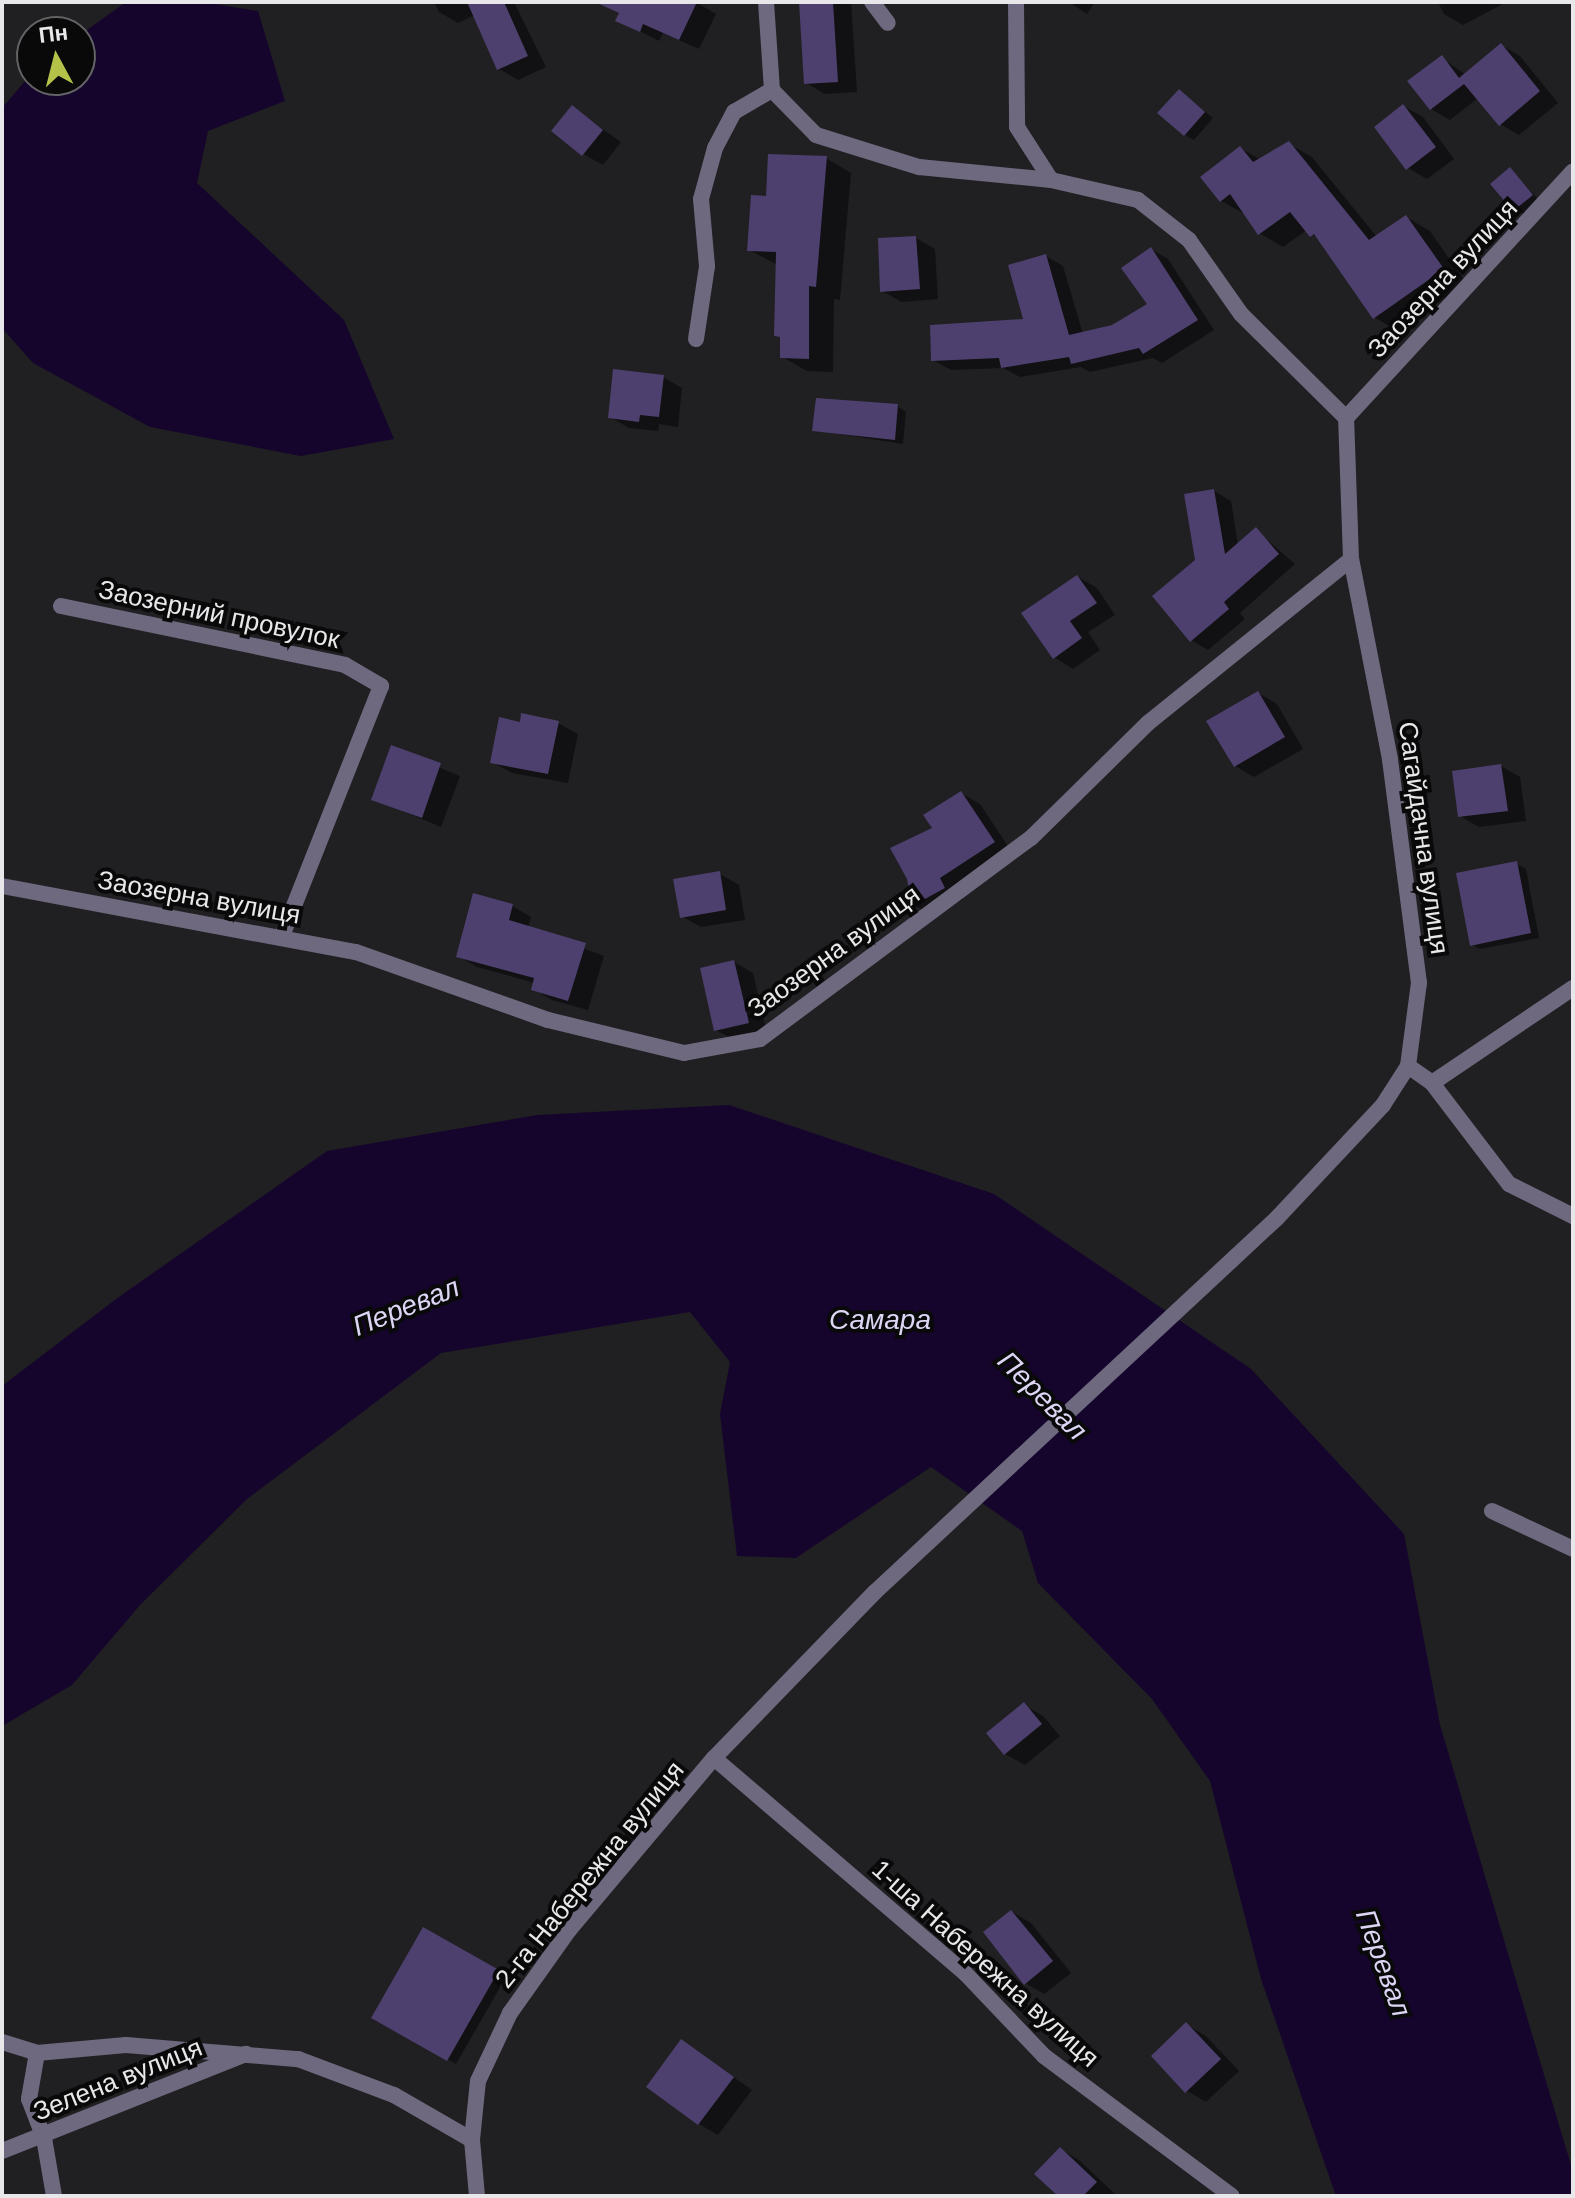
<!DOCTYPE html>
<meta charset="utf-8">
<style>
body{margin:0}
#map{position:relative;width:1575px;height:2198px;overflow:hidden;background:#201f22;font-family:Arial,sans-serif}
div>[style]{position:absolute}
[style*='--x']{left:calc(var(--x)*1px);top:calc(var(--y)*1px);width:calc(var(--w)*1px);rotate:calc(var(--a)*1deg)}
.water>*{inset:0;background:#15052d}
.shadow>*{inset:0;background:#0007}
.building>*{inset:0;background:#4d406e}
.service>*{height:16px;margin:-8px;padding:0 8px;transform-origin:8px;border-radius:8px;background:#6e697f}
.minor>*{height:16px;margin:-8px;padding:0 8px;transform-origin:8px;border-radius:8px;background:#6e697f}
.tertiary>*{height:16px;margin:-8px;padding:0 8px;transform-origin:8px;border-radius:8px;background:#6e697f}
span{translate:-50% -50%;white-space:nowrap;text-align:center;line-height:1.15;-webkit-text-stroke:8px #0a090a;paint-order:stroke}
.street-label{font-size:26px;color:#e8e8ea}
.water-label{font-size:28px;color:#dcd5f4;font-style:italic}
.frame{position:absolute;inset:0;border:4px solid #e8e8ea;pointer-events:none}
.north{position:absolute;left:16px;top:16px;width:80px;height:80px;box-sizing:border-box;background:#0a090a;border:2px solid #636264;border-radius:50%;rotate:353deg;font-size:22px;font-weight:700;line-height:32px;text-align:center;color:#e8e8ea}
.north::after{content:'';display:block;margin:auto;width:28px;height:36px;background:#b4c24a;clip-path:polygon(50% 0,100% 100%,50% 72%,0 100%)}
</style>
<div id="map">
<div class="water">
<i style="clip-path:polygon(126px 2px,203px 2px,258px 11px,285px 101px,208px 131px,197px 183px,344px 320px,394px 439px,301px 456px,150px 427px,33px 363px,2px 328px,2px 108px,32px 73px,32px 80px,80px 80px,80px 35px)"></i>
<i style="clip-path:polygon(729px 1105px,994px 1194px,1251px 1369px,1404px 1534px,1440px 1725px,1573px 2172px,1573px 2196px,1336px 2196px,1261px 1979px,1210px 1781px,1152px 1699px,1038px 1583px,1022px 1531px,931px 1467px,796px 1558px,737px 1556px,720px 1414px,730px 1362px,690px 1312px,441px 1353px,247px 1499px,140px 1605px,72px 1685px,2px 1726px,2px 1386px,116px 1299px,327px 1151px,537px 1115px)"></i>
</div>
<div class="shadow">
<i style="clip-path:polygon(434px 2px,514px 2px,546px 67px,518px 80px,498px 68px,475px 15px,458px 23px,439px 12px)"></i>
<i style="clip-path:polygon(626px 2px,696px 2px,716px 14px,699px 49px,663px 33px,659px 41px,618px 20px)"></i>
<i style="clip-path:polygon(801px 2px,851px 2px,857px 92px,825px 94px,806px 83px)"></i>
<i style="clip-path:polygon(1069px 2px,1095px 2px,1087px 14px)"></i>
<i style="clip-path:polygon(1438px 2px,1505px 2px,1505px 3px,1463px 25px,1444px 14px)"></i>
<i style="clip-path:polygon(1501px 45px,1520px 56px,1558px 103px,1519px 135px,1500px 124px,1478px 98px,1450px 120px,1431px 109px,1442px 58px,1466px 75px)"></i>
<i style="clip-path:polygon(1179px 91px,1213px 118px,1194px 140px,1185px 135px)"></i>
<i style="clip-path:polygon(1403px 106px,1423px 117px,1454px 159px,1427px 179px,1408px 168px)"></i>
<i style="clip-path:polygon(572px 108px,621px 142px,603px 165px,583px 154px)"></i>
<i style="clip-path:polygon(1289px 144px,1312px 157px,1377px 237px,1406px 217px,1430px 231px,1466px 283px,1398px 331px,1374px 317px,1322px 241px,1307px 230px,1283px 247px,1259px 233px,1245px 214px,1221px 201px,1240px 148px,1261px 160px)"></i>
<i style="clip-path:polygon(826px 158px,851px 173px,840px 300px,834px 299px,833px 372px,807px 371px,782px 357px,782px 339px,776px 335px,778px 265px,749px 250px,768px 198px)"></i>
<i style="clip-path:polygon(1510px 170px,1540px 201px,1524px 215px,1493px 184px)"></i>
<i style="clip-path:polygon(916px 238px,935px 249px,938px 299px,902px 302px,882px 291px)"></i>
<i style="clip-path:polygon(1151px 249px,1168px 259px,1214px 330px,1162px 363px,1153px 358px,1090px 372px,1081px 367px,1020px 377px,1003px 368px,951px 370px,933px 360px,1026px 321px,1046px 256px,1063px 266px,1083px 334px,1112px 327px,1150px 304px)"></i>
<i style="clip-path:polygon(663px 377px,682px 388px,678px 427px,659px 424px,658px 431px,629px 428px,610px 417px)"></i>
<i style="clip-path:polygon(897px 406px,906px 412px,903px 444px,814px 430px)"></i>
<i style="clip-path:polygon(1214px 491px,1231px 501px,1238px 545px,1256px 530px,1295px 564px,1240px 613px,1245px 619px,1208px 650px,1191px 640px,1198px 561px)"></i>
<i style="clip-path:polygon(1078px 577px,1097px 588px,1115px 615px,1088px 632px,1100px 650px,1073px 669px,1054px 657px)"></i>
<i style="clip-path:polygon(1258px 693px,1277px 704px,1303px 749px,1254px 777px,1235px 766px)"></i>
<i style="clip-path:polygon(558px 723px,578px 734px,568px 783px,512px 773px,492px 762px,521px 724px)"></i>
<i style="clip-path:polygon(392px 748px,460px 776px,441px 827px,374px 799px)"></i>
<i style="clip-path:polygon(1501px 766px,1520px 777px,1526px 821px,1479px 827px,1460px 816px)"></i>
<i style="clip-path:polygon(961px 793px,980px 804px,1013px 854px,958px 889px,963px 899px,933px 916px,914px 905px,909px 878px)"></i>
<i style="clip-path:polygon(1517px 864px,1526px 869px,1539px 938px,1480px 949px,1471px 944px)"></i>
<i style="clip-path:polygon(720px 874px,739px 885px,745px 920px,701px 927px,681px 916px)"></i>
<i style="clip-path:polygon(512px 906px,531px 917px,528px 928px,604px 956px,588px 1010px,552px 1000px,533px 989px,535px 983px,477px 967px,458px 956px)"></i>
<i style="clip-path:polygon(734px 962px,753px 973px,767px 1034px,736px 1041px,716px 1030px)"></i>
<i style="clip-path:polygon(1024px 1705px,1043px 1716px,1060px 1736px,1025px 1765px,1005px 1754px)"></i>
<i style="clip-path:polygon(1012px 1912px,1031px 1923px,1071px 1973px,1044px 1994px,1025px 1983px)"></i>
<i style="clip-path:polygon(424px 1929px,506px 1977px,456px 2064px,374px 2017px)"></i>
<i style="clip-path:polygon(1187px 2025px,1206px 2036px,1239px 2071px,1206px 2102px,1187px 2091px)"></i>
<i style="clip-path:polygon(682px 2041px,752px 2090px,718px 2135px,699px 2124px)"></i>
<i style="clip-path:polygon(1060px 2149px,1079px 2160px,1115px 2194px,1061px 2196px)"></i>
</div>
<div class="building">
<i style="clip-path:polygon(467px 2px,504px 2px,528px 56px,497px 70px)"></i>
<i style="clip-path:polygon(595px 2px,697px 2px,679px 40px,643px 24px,640px 32px,615px 21px,619px 13px)"></i>
<i style="clip-path:polygon(799px 2px,833px 2px,838px 82px,804px 84px)"></i>
<i style="clip-path:polygon(1501px 43px,1540px 91px,1499px 126px,1464px 84px,1430px 110px,1407px 81px,1442px 55px,1459px 78px)"></i>
<i style="clip-path:polygon(1179px 89px,1205px 112px,1184px 136px,1157px 113px)"></i>
<i style="clip-path:polygon(1403px 104px,1436px 147px,1406px 170px,1374px 127px)"></i>
<i style="clip-path:polygon(572px 105px,603px 130px,582px 156px,551px 131px)"></i>
<i style="clip-path:polygon(1289px 141px,1369px 240px,1406px 215px,1444px 269px,1373px 319px,1314px 234px,1310px 237px,1290px 212px,1258px 235px,1230px 194px,1220px 202px,1200px 177px,1240px 146px,1253px 162px)"></i>
<i style="clip-path:polygon(768px 154px,827px 156px,816px 287px,809px 286px,809px 359px,780px 358px,780px 337px,774px 336px,776px 252px,747px 251px,751px 195px,766px 196px)"></i>
<i style="clip-path:polygon(1510px 167px,1533px 195px,1513px 211px,1490px 184px)"></i>
<i style="clip-path:polygon(916px 236px,920px 289px,880px 292px,878px 238px)"></i>
<i style="clip-path:polygon(1151px 247px,1198px 320px,1143px 354px,1139px 348px,1071px 364px,1069px 357px,1001px 368px,999px 358px,931px 361px,930px 325px,1023px 319px,1008px 265px,1046px 254px,1069px 335px,1112px 325px,1147px 304px,1121px 268px)"></i>
<i style="clip-path:polygon(613px 369px,664px 375px,659px 417px,640px 415px,639px 422px,608px 418px)"></i>
<i style="clip-path:polygon(816px 398px,898px 404px,895px 440px,812px 431px)"></i>
<i style="clip-path:polygon(1214px 489px,1225px 554px,1256px 527px,1279px 554px,1224px 602px,1229px 609px,1190px 642px,1152px 596px,1195px 560px,1184px 494px)"></i>
<i style="clip-path:polygon(1077px 575px,1097px 603px,1070px 621px,1082px 638px,1053px 659px,1021px 613px)"></i>
<i style="clip-path:polygon(1258px 691px,1285px 737px,1234px 767px,1206px 721px)"></i>
<i style="clip-path:polygon(521px 713px,559px 721px,548px 774px,490px 763px,499px 717px,520px 722px)"></i>
<i style="clip-path:polygon(391px 745px,441px 763px,422px 818px,371px 800px)"></i>
<i style="clip-path:polygon(1501px 764px,1508px 811px,1458px 817px,1452px 771px)"></i>
<i style="clip-path:polygon(961px 791px,995px 842px,940px 878px,945px 888px,912px 906px,907px 879px,890px 848px,932px 828px,923px 815px)"></i>
<i style="clip-path:polygon(1517px 861px,1531px 933px,1470px 946px,1456px 873px)"></i>
<i style="clip-path:polygon(720px 871px,726px 910px,680px 918px,673px 879px)"></i>
<i style="clip-path:polygon(473px 893px,513px 904px,509px 920px,586px 943px,568px 1001px,531px 990px,534px 978px,456px 957px)"></i>
<i style="clip-path:polygon(734px 960px,749px 1023px,714px 1031px,700px 968px)"></i>
<i style="clip-path:polygon(1024px 1702px,1042px 1724px,1004px 1755px,986px 1733px)"></i>
<i style="clip-path:polygon(1011px 1910px,1053px 1961px,1024px 1985px,983px 1932px)"></i>
<i style="clip-path:polygon(423px 1927px,499px 1970px,447px 2061px,371px 2018px)"></i>
<i style="clip-path:polygon(1186px 2022px,1221px 2059px,1185px 2093px,1151px 2056px)"></i>
<i style="clip-path:polygon(681px 2039px,734px 2077px,698px 2125px,646px 2087px)"></i>
<i style="clip-path:polygon(1060px 2147px,1097px 2182px,1083px 2196px,1058px 2196px,1034px 2174px)"></i>
</div>
<div class="service">
<i style="--x:872;--y:2;--w:26;--a:53"></i>
<i style="--x:1016;--y:2;--w:125;--a:89.5"></i>
<i style="--x:1017;--y:127;--w:63;--a:57.3"></i>
<i style="--x:696;--y:339;--w:74;--a:-81.4"></i>
<i style="--x:707;--y:266;--w:67;--a:-95.1"></i>
<i style="--x:701;--y:199;--w:53;--a:-74.6"></i>
<i style="--x:715;--y:148;--w:41;--a:-62.2"></i>
<i style="--x:734;--y:112;--w:44;--a:-30.1"></i>
</div>
<div class="minor">
<i style="--x:61;--y:606;--w:290;--a:11.7"></i>
<i style="--x:345;--y:665;--w:42;--a:30.3"></i>
<i style="--x:381;--y:686;--w:269;--a:111.6"></i>
<i style="--x:2;--y:886;--w:360;--a:10.6"></i>
<i style="--x:356;--y:952;--w:204;--a:19.5"></i>
<i style="--x:548;--y:1020;--w:140;--a:13.6"></i>
<i style="--x:684;--y:1053;--w:77;--a:-10.4"></i>
<i style="--x:760;--y:1039;--w:337;--a:-36.6"></i>
<i style="--x:1031;--y:838;--w:164;--a:-44.5"></i>
<i style="--x:1148;--y:723;--w:261;--a:-38.9"></i>
<i style="--x:1408;--y:1066;--w:29;--a:35"></i>
<i style="--x:1432;--y:1083;--w:127;--a:52.7"></i>
<i style="--x:1509;--y:1184;--w:72;--a:26.6"></i>
<i style="--x:1432;--y:1083;--w:170;--a:-34"></i>
<i style="--x:1492;--y:1511;--w:89;--a:25.1"></i>
<i style="--x:714;--y:1758;--w:330;--a:40.6"></i>
<i style="--x:965;--y:1973;--w:115;--a:46.4"></i>
<i style="--x:1044;--y:2056;--w:234;--a:36.7"></i>
<i style="--x:2;--y:2042;--w:37;--a:17"></i>
<i style="--x:37;--y:2053;--w:89;--a:-5.1"></i>
<i style="--x:126;--y:2045;--w:173;--a:4.7"></i>
<i style="--x:298;--y:2059;--w:103;--a:20.6"></i>
<i style="--x:394;--y:2095;--w:90;--a:30"></i>
<i style="--x:37;--y:2053;--w:47;--a:99.9"></i>
<i style="--x:29;--y:2099;--w:42;--a:69"></i>
<i style="--x:44;--y:2138;--w:59;--a:80.2"></i>
<i style="--x:2;--y:2151;--w:263;--a:-21.7"></i>
</div>
<div class="tertiary">
<i style="--x:766;--y:2;--w:88;--a:86.1"></i>
<i style="--x:772;--y:90;--w:63;--a:45.6"></i>
<i style="--x:816;--y:135;--w:108;--a:17.3"></i>
<i style="--x:919;--y:167;--w:133;--a:5.6"></i>
<i style="--x:1051;--y:180;--w:89;--a:12.9"></i>
<i style="--x:1138;--y:200;--w:65;--a:38.1"></i>
<i style="--x:1189;--y:240;--w:90;--a:54.9"></i>
<i style="--x:1241;--y:314;--w:148;--a:44.7"></i>
<i style="--x:1346;--y:418;--w:335;--a:-47.4"></i>
<i style="--x:477;--y:2196;--w:56;--a:-95.1"></i>
<i style="--x:472;--y:2140;--w:59;--a:-84.2"></i>
<i style="--x:478;--y:2081;--w:75;--a:-64.8"></i>
<i style="--x:510;--y:2013;--w:102;--a:-54.6"></i>
<i style="--x:569;--y:1930;--w:225;--a:-49.9"></i>
<i style="--x:714;--y:1758;--w:231;--a:-45.9"></i>
<i style="--x:875;--y:1592;--w:549;--a:-42.93"></i>
<i style="--x:1277;--y:1218;--w:155;--a:-46.8"></i>
<i style="--x:1383;--y:1105;--w:46;--a:-57.3"></i>
<i style="--x:1408;--y:1066;--w:84;--a:-82.5"></i>
<i style="--x:1419;--y:983;--w:226;--a:-97.4"></i>
<i style="--x:1390;--y:759;--w:204;--a:-101"></i>
<i style="--x:1351;--y:559;--w:141;--a:-92"></i>
</div>
<div class="street-label">
<span style="left:1443px;top:279px;rotate:-47deg">Заозерна вулиця</span>
<span style="left:219px;top:615px;rotate:12deg">Заозерний провулок</span>
<span style="left:1423px;top:838px;rotate:82deg">Сагайдачна вулиця</span>
<span style="left:199px;top:898px;rotate:10deg">Заозерна вулиця</span>
<span style="left:834px;top:952px;rotate:-36deg">Заозерна вулиця</span>
<span style="left:590px;top:1875px;rotate:-51deg">2-га Набережна вулиця</span>
<span style="left:985px;top:1964px;rotate:42deg">1-ша Набережна вулиця</span>
<span style="left:118px;top:2080px;rotate:-22deg">Зелена вулиця</span>
</div>
<div class="water-label">
<span style="left:406px;top:1307px;rotate:-22deg">Перевал</span>
<span style="left:880px;top:1320px">Самара</span>
<span style="left:1042px;top:1396px;rotate:45deg">Перевал</span>
<span style="left:1383px;top:1963px;rotate:70deg">Перевал</span>
</div>
<div class="frame"></div>
<div class="north">Пн</div>
</div>
